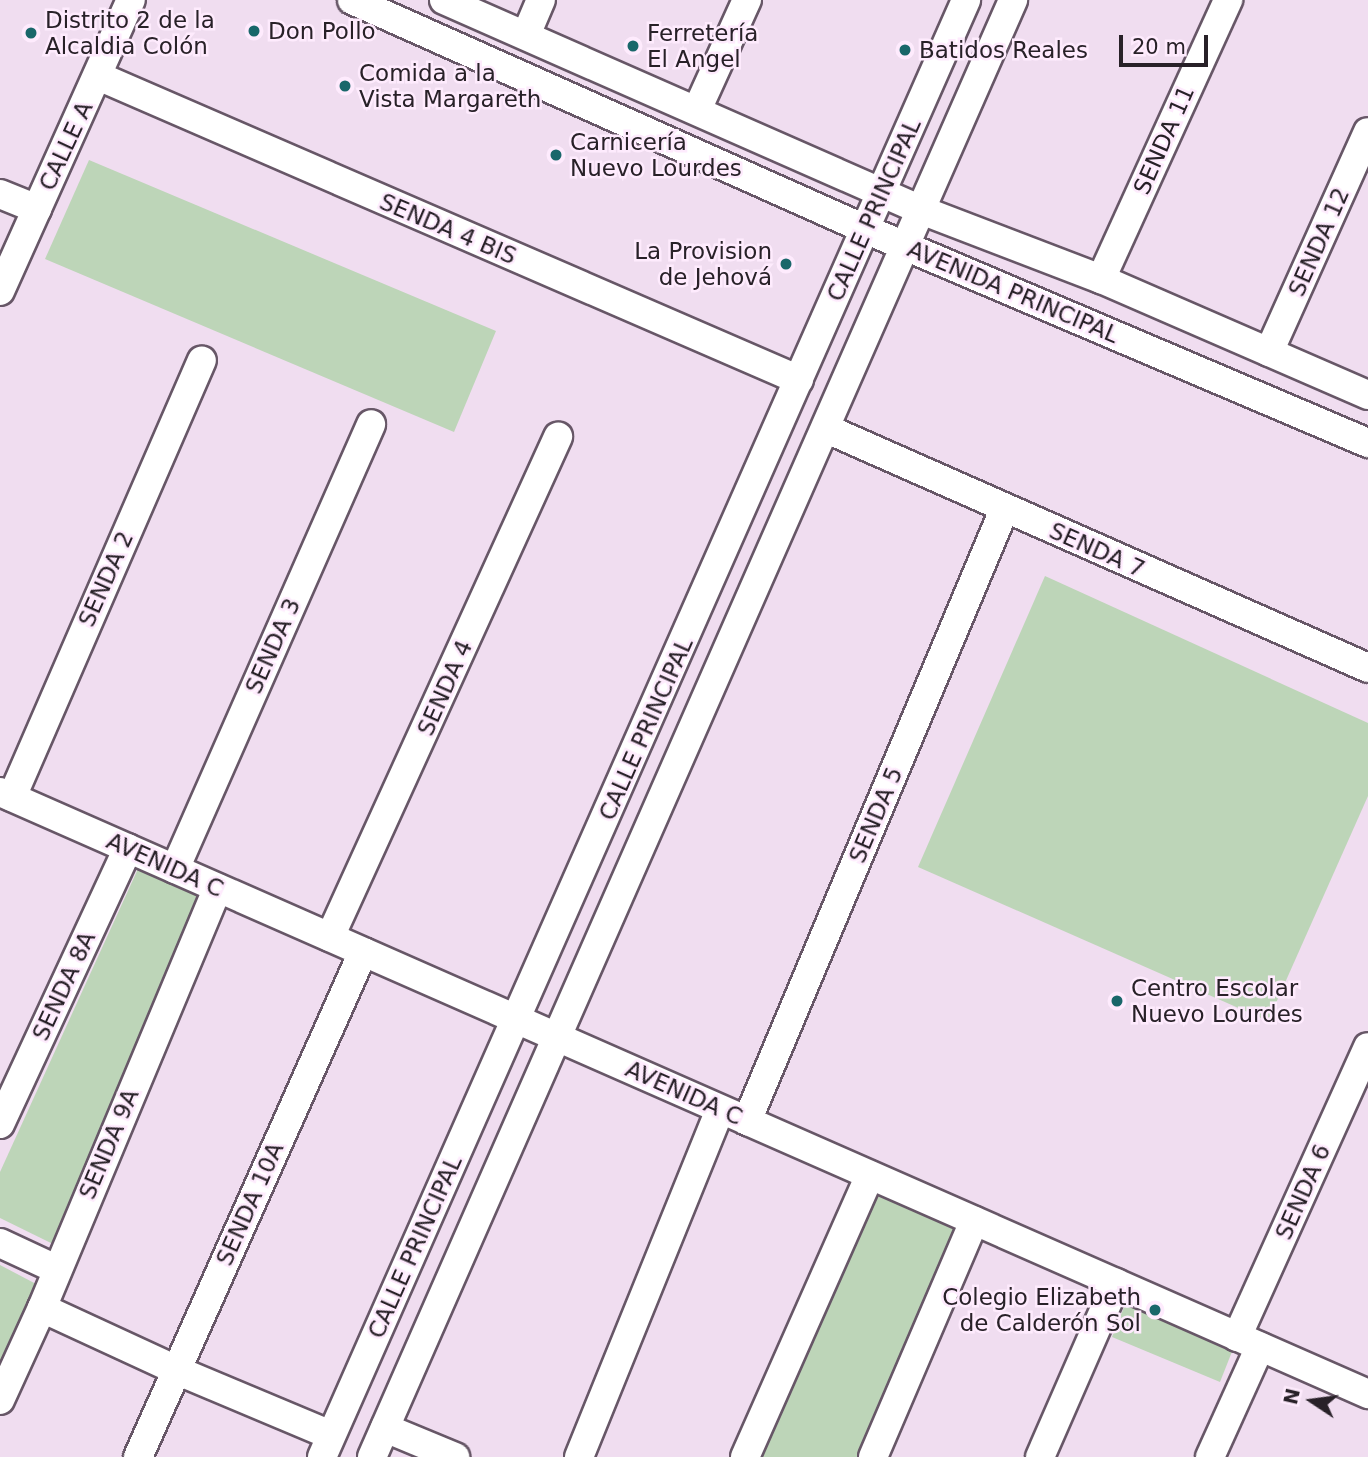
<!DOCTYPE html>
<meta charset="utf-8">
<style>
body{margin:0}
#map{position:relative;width:1368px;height:1457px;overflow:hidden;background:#f0ddf0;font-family:"DejaVu Sans",sans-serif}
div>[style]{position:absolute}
.green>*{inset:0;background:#bdd5b8}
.roads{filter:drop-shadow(2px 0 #675767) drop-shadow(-2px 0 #675767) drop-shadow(0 2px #675767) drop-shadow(0 -2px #675767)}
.street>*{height:28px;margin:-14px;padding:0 14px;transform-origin:14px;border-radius:14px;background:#fff}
.dots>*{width:19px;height:19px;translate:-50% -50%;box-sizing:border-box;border:4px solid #feebfd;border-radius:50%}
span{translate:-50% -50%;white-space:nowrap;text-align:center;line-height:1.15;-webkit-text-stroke:5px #feebfd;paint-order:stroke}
.poi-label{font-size:23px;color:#282128}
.left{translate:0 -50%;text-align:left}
.right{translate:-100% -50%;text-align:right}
.street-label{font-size:23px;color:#282128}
.north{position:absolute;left:1277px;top:1366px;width:70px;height:70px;-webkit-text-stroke:5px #feebfd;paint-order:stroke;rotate:283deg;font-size:19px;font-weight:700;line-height:28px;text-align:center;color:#282128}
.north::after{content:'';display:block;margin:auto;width:24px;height:32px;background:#282128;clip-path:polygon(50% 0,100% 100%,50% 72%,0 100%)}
.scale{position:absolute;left:1119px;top:35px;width:89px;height:32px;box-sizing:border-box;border:4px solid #282128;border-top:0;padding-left:9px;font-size:21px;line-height:24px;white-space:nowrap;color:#282128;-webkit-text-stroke:5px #feebfd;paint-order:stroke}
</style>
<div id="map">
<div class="green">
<div style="clip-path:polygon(89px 160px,496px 331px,454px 432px,45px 259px)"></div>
<div style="clip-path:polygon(1045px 576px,1368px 723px,1368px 796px,1268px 1021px,918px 867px)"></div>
<div style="clip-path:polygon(142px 860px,204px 880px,55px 1245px,0 1218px,0 1172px)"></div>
<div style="clip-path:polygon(874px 1187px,961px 1226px,862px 1457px,756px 1457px)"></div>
<div style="clip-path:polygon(0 1265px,38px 1285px,0 1367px)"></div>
<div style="clip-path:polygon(1133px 1285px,1239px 1334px,1220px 1382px,1112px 1337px)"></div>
</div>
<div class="roads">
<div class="street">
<div style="left:352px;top:0;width:562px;rotate:24.06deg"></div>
<div style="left:865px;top:229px;width:547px;rotate:23.05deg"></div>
<div style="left:444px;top:0;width:521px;rotate:23.76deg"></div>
<div style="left:921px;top:210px;width:193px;rotate:21deg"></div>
<div style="left:1101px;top:279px;width:291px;rotate:23.5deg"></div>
<div style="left:526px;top:35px;width:38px;rotate:-67deg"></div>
<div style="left:98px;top:76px;width:764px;rotate:23.44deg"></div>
<div style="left:697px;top:110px;width:121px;rotate:-65.6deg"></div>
<div style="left:0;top:194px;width:40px;rotate:22deg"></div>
<div style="left:1101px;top:279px;width:307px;rotate:-65.5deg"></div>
<div style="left:0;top:291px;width:319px;rotate:-65.8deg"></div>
<div style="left:1269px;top:352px;width:241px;rotate:-65.8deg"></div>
<div style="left:827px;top:429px;width:591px;rotate:23.83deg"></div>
<div style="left:0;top:792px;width:1495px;rotate:23.75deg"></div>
<div style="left:12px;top:797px;width:476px;rotate:-66.5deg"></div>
<div style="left:175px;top:869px;width:486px;rotate:-66.2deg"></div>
<div style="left:330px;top:937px;width:550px;rotate:-65.49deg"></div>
<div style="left:747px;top:1121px;width:663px;rotate:-67.19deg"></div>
<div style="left:0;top:1124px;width:304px;rotate:-65.1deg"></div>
<div style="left:0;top:1243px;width:62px;rotate:24.9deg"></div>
<div style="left:42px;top:1308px;width:148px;rotate:24.8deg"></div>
<div style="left:176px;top:1370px;width:168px;rotate:22.8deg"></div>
<div style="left:1237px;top:1337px;width:318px;rotate:-65.7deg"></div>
<div style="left:0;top:1400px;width:101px;rotate:-65.5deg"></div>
<div style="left:42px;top:1308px;width:455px;rotate:-67.3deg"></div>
<div style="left:385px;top:1428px;width:76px;rotate:22.5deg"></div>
<div style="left:138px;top:1457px;width:553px;rotate:-65.98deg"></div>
<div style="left:322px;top:1457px;width:1593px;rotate:-66.15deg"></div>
<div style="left:372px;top:1457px;width:1592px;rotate:-66.25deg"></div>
<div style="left:579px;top:1457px;width:375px;rotate:-67.9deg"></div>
<div style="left:745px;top:1457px;width:308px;rotate:-66.1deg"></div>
<div style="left:873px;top:1457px;width:257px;rotate:-66.8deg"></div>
<div style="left:1040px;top:1457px;width:190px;rotate:-66.4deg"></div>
<div style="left:1210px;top:1457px;width:121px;rotate:-65.6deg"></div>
</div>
</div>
<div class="dots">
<div style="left:254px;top:31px;background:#19676a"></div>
<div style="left:31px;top:33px;background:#19676a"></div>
<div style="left:633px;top:46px;background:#19676a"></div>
<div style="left:905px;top:50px;background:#19676a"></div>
<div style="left:345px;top:86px;background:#19676a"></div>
<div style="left:556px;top:155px;background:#19676a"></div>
<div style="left:786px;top:264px;background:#19676a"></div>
<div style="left:1117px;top:1001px;background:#19676a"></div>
<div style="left:1155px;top:1310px;background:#19676a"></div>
</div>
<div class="poi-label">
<span class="left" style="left:45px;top:33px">Distrito 2 de la<br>Alcaldia Colón</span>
<span class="left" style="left:268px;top:31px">Don Pollo</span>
<span class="left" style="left:647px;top:46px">Ferretería<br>El Angel</span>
<span class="left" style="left:919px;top:50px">Batidos Reales</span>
<span class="left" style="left:359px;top:86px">Comida a la<br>Vista Margareth</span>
<span class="left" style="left:570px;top:155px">Carnicería<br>Nuevo Lourdes</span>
<span class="right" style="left:772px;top:264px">La Provision<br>de Jehová</span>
<span class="left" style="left:1131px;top:1001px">Centro Escolar<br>Nuevo Lourdes</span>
<span class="right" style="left:1141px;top:1310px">Colegio Elizabeth<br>de Calderón Sol</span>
</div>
<div class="street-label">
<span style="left:1164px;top:140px;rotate:-66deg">SENDA 11</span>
<span style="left:66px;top:146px;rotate:-65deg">CALLE A</span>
<span style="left:874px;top:210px;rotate:-66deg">CALLE PRINCIPAL</span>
<span style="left:448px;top:229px;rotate:23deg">SENDA 4 BIS</span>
<span style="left:1319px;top:242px;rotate:-66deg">SENDA 12</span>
<span style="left:1013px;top:292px;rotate:23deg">AVENIDA PRINCIPAL</span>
<span style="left:1097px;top:550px;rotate:24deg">SENDA 7</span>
<span style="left:106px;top:579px;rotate:-66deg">SENDA 2</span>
<span style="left:273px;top:646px;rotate:-66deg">SENDA 3</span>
<span style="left:445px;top:688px;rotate:-66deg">SENDA 4</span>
<span style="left:646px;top:729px;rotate:-66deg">CALLE PRINCIPAL</span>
<span style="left:876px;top:815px;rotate:-67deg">SENDA 5</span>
<span style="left:165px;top:865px;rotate:24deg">AVENIDA C</span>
<span style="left:64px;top:986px;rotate:-65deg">SENDA 8A</span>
<span style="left:684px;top:1093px;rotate:24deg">AVENIDA C</span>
<span style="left:109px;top:1144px;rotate:-67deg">SENDA 9A</span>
<span style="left:1303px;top:1192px;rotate:-66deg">SENDA 6</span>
<span style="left:250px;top:1204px;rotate:-66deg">SENDA 10A</span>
<span style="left:415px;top:1247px;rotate:-66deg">CALLE PRINCIPAL</span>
</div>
<div class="north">N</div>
<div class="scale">20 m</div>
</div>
